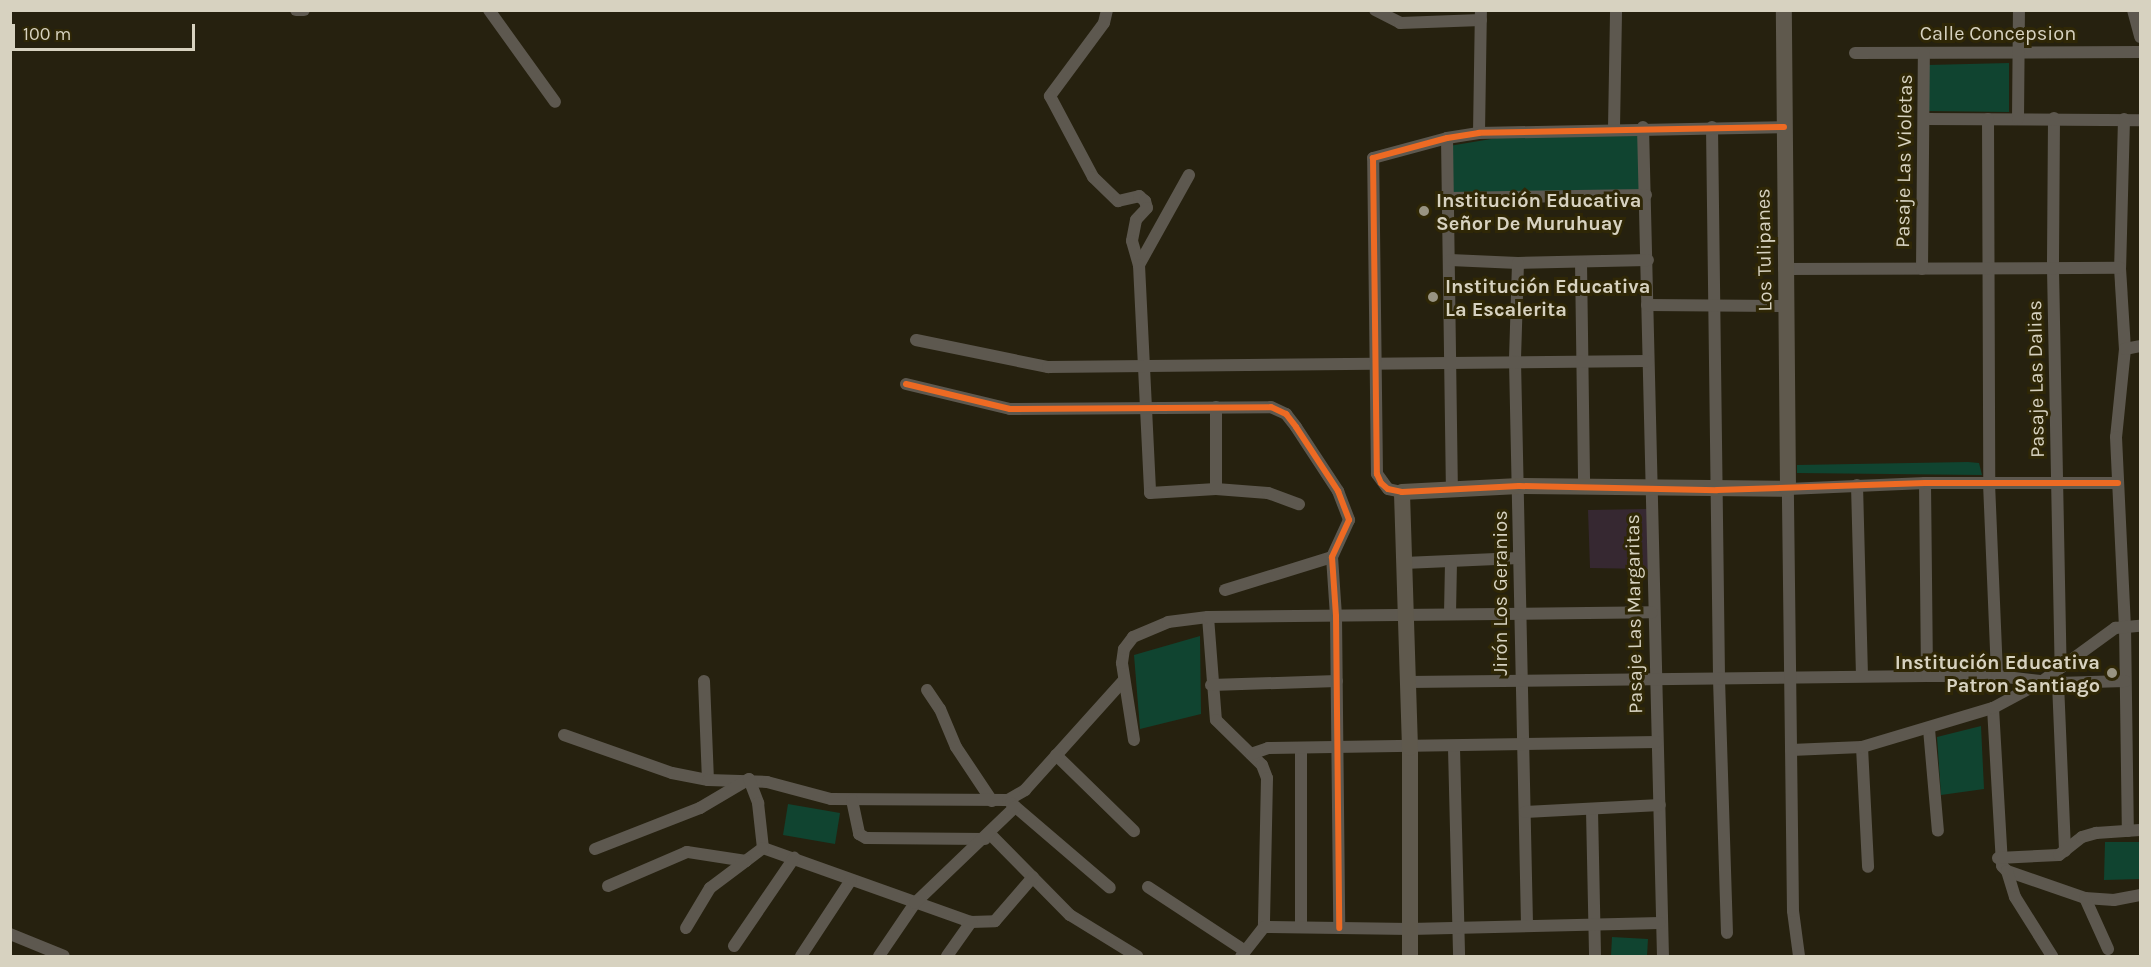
<!DOCTYPE html>
<meta charset="utf-8">
<style>
body{margin:0}
#map{position:relative;width:2151px;height:967px;overflow:hidden;background:#26210f;font-family:Karla,sans-serif}
div>[style]{position:absolute}
.commercial>*{inset:0;background:#362831}
.green>*{inset:0;background:#104430}
.street>*{height:12px;margin:-6px;padding:0 6px;transform-origin:6px;border-radius:6px;background:#5d584f}
.secondary>*{height:16px;margin:-8px;padding:0 8px;transform-origin:8px;border-radius:8px;background:#5f594d}
.cycleway>*{height:6px;margin:-3px;padding:0 3px;transform-origin:3px;border-radius:3px;background:#ed6a23}
.dots>*{width:16px;height:16px;translate:-50% -50%;box-sizing:border-box;border:3px solid #2f2706;border-radius:50%}
span{translate:-50% -50%;white-space:nowrap;text-align:center;line-height:1.15;-webkit-text-stroke:6px #2f2706;paint-order:stroke}
.street-label{font-size:20px;color:#d7d2c0}
.poi-label{font-size:20px;color:#d7d2c0;font-weight:700}
.left{translate:0 -50%;text-align:left}
.right{translate:-100% -50%;text-align:right}
.frame{position:absolute;inset:0;border:12px solid #d7d2c0;pointer-events:none}
.scale{position:absolute;left:12px;top:24px;width:183px;height:27px;box-sizing:border-box;border:3px solid #d7d2c0;border-top:0;padding-left:8px;font-size:18px;line-height:21px;white-space:nowrap;color:#d7d2c0;-webkit-text-stroke:4px #2f2706;paint-order:stroke}
</style>
<div id="map">
<div class="commercial">
<div style="clip-path:polygon(1647px 509px,1649px 569px,1590px 568px,1588px 510px)"></div>
</div>
<div class="green">
<div style="clip-path:polygon(2009px 63px,2009px 112px,1929px 111px,1928px 65px)"></div>
<div style="clip-path:polygon(1639px 134px,1642px 190px,1450px 193px,1449px 146px,1503px 137px)"></div>
<div style="clip-path:polygon(1968px 462px,1979px 463px,1982px 475px,1797px 473px,1797px 465px)"></div>
<div style="clip-path:polygon(1200px 636px,1201px 714px,1140px 729px,1134px 655px)"></div>
<div style="clip-path:polygon(1981px 726px,1984px 789px,1941px 795px,1937px 737px)"></div>
<div style="clip-path:polygon(788px 804px,840px 813px,835px 844px,783px 835px)"></div>
<div style="clip-path:polygon(2105px 842px,2140px 842px,2140px 879px,2104px 880px)"></div>
<div style="clip-path:polygon(1612px 937px,1648px 939px,1647px 956px,1611px 956px)"></div>
</div>
<div class="street">
<div style="left:296px;top:10px;width:8px"></div>
<div style="left:489px;top:10px;width:113px;rotate:54.3deg"></div>
<div style="left:1107px;top:10px;width:13px;rotate:103deg"></div>
<div style="left:1104px;top:23px;width:91px;rotate:126.5deg"></div>
<div style="left:1050px;top:96px;width:92px;rotate:62deg"></div>
<div style="left:1093px;top:177px;width:35px;rotate:44deg"></div>
<div style="left:1118px;top:201px;width:22px;rotate:-13deg"></div>
<div style="left:1139px;top:196px;width:8px;rotate:40deg"></div>
<div style="left:1145px;top:201px;width:7px;rotate:74deg"></div>
<div style="left:1147px;top:208px;width:16px;rotate:133deg"></div>
<div style="left:1136px;top:220px;width:21px;rotate:101deg"></div>
<div style="left:1132px;top:241px;width:25px;rotate:74deg"></div>
<div style="left:1375px;top:10px;width:28px;rotate:27deg"></div>
<div style="left:1400px;top:23px;width:81px;rotate:-2.1deg"></div>
<div style="left:2133px;top:10px;width:28px;rotate:75deg"></div>
<div style="left:1855px;top:53px;width:285px;rotate:-0.2deg"></div>
<div style="left:2054px;top:118px;width:151px;rotate:90.4deg"></div>
<div style="left:2053px;top:269px;width:399px;rotate:88.9deg"></div>
<div style="left:1925px;top:119px;width:215px;rotate:0.3deg"></div>
<div style="left:1988px;top:119px;width:364px;rotate:89.8deg"></div>
<div style="left:1989px;top:483px;width:193px;rotate:87.6deg"></div>
<div style="left:2018px;top:119px;width:109px;rotate:-89.5deg"></div>
<div style="left:2124px;top:119px;width:149px;rotate:91.5deg"></div>
<div style="left:2120px;top:268px;width:81px;rotate:86.5deg"></div>
<div style="left:2125px;top:349px;width:88px;rotate:95.8deg"></div>
<div style="left:2116px;top:437px;width:189px;rotate:87.3deg"></div>
<div style="left:2125px;top:626px;width:205px;rotate:89.2deg"></div>
<div style="left:1643px;top:127px;width:829px;rotate:88.62deg"></div>
<div style="left:1712px;top:127px;width:552px;rotate:89.27deg"></div>
<div style="left:1719px;top:679px;width:254px;rotate:88.2deg"></div>
<div style="left:1614px;top:128px;width:118px;rotate:-89deg"></div>
<div style="left:1479px;top:133px;width:123px;rotate:-89.1deg"></div>
<div style="left:1447px;top:138px;width:352px;rotate:89.2deg"></div>
<div style="left:1189px;top:175px;width:103px;rotate:119.1deg"></div>
<div style="left:1139px;top:265px;width:228px;rotate:87.2deg"></div>
<div style="left:1150px;top:493px;width:66px;rotate:-3.5deg"></div>
<div style="left:1216px;top:489px;width:52px;rotate:4.4deg"></div>
<div style="left:1268px;top:493px;width:33px;rotate:20deg"></div>
<div style="left:1449px;top:198px;width:197px;rotate:-0.9deg"></div>
<div style="left:1450px;top:260px;width:68px;rotate:2.5deg"></div>
<div style="left:1518px;top:263px;width:130px;rotate:-1.3deg"></div>
<div style="left:1581px;top:262px;width:225px;rotate:89.2deg"></div>
<div style="left:1518px;top:263px;width:98px;rotate:91.8deg"></div>
<div style="left:1515px;top:361px;width:562px;rotate:88.78deg"></div>
<div style="left:1784px;top:269px;width:336px;rotate:-0.2deg"></div>
<div style="left:1922px;top:269px;width:216px;rotate:-89.5deg"></div>
<div style="left:1647px;top:305px;width:138px;rotate:0.4deg"></div>
<div style="left:916px;top:340px;width:135px;rotate:11.6deg"></div>
<div style="left:1048px;top:367px;width:600px;rotate:-0.57deg"></div>
<div style="left:2125px;top:349px;width:15px;rotate:-11deg"></div>
<div style="left:906px;top:384px;width:107px;rotate:13.5deg"></div>
<div style="left:1010px;top:409px;width:261px;rotate:-0.4deg"></div>
<div style="left:1271px;top:407px;width:17px;rotate:25deg"></div>
<div style="left:1286px;top:414px;width:16px;rotate:52deg"></div>
<div style="left:1296px;top:427px;width:77px;rotate:56.7deg"></div>
<div style="left:1338px;top:491px;width:31px;rotate:69deg"></div>
<div style="left:1349px;top:520px;width:41px;rotate:114.7deg"></div>
<div style="left:1332px;top:557px;width:59px;rotate:86.1deg"></div>
<div style="left:1336px;top:616px;width:312px;rotate:89.4deg"></div>
<div style="left:1216px;top:407px;width:82px;rotate:90deg"></div>
<div style="left:1925px;top:483px;width:193px;rotate:89.4deg"></div>
<div style="left:1857px;top:485px;width:191px;rotate:88.5deg"></div>
<div style="left:1402px;top:492px;width:14px;rotate:-168deg"></div>
<div style="left:1388px;top:489px;width:19px;rotate:-126deg"></div>
<div style="left:1377px;top:474px;width:316px;rotate:-90.7deg"></div>
<div style="left:1373px;top:158px;width:77px;rotate:-15.1deg"></div>
<div style="left:1447px;top:138px;width:32px;rotate:-9deg"></div>
<div style="left:1479px;top:133px;width:305px;rotate:-1.1deg"></div>
<div style="left:1404px;top:563px;width:115px;rotate:-2.5deg"></div>
<div style="left:1225px;top:590px;width:112px;rotate:-17.1deg"></div>
<div style="left:1450px;top:614px;width:52px;rotate:-88.9deg"></div>
<div style="left:1208px;top:617px;width:103px;rotate:85.6deg"></div>
<div style="left:1216px;top:720px;width:64px;rotate:44.4deg"></div>
<div style="left:1262px;top:765px;width:14px;rotate:69deg"></div>
<div style="left:1267px;top:778px;width:149px;rotate:91.2deg"></div>
<div style="left:1264px;top:927px;width:37px;rotate:128deg"></div>
<div style="left:704px;top:681px;width:99px;rotate:87.7deg"></div>
<div style="left:1407px;top:682px;width:520px;rotate:-0.66deg"></div>
<div style="left:1927px;top:676px;width:70px"></div>
<div style="left:1997px;top:676px;width:61px;rotate:6.5deg"></div>
<div style="left:2058px;top:683px;width:67px;rotate:-1.7deg"></div>
<div style="left:2058px;top:683px;width:168px;rotate:87.6deg"></div>
<div style="left:1211px;top:685px;width:126px;rotate:-1.8deg"></div>
<div style="left:927px;top:690px;width:23px;rotate:56deg"></div>
<div style="left:940px;top:709px;width:41px;rotate:67.2deg"></div>
<div style="left:956px;top:747px;width:65px;rotate:56.3deg"></div>
<div style="left:1993px;top:708px;width:158px;rotate:86.7deg"></div>
<div style="left:2002px;top:866px;width:7px;rotate:45deg"></div>
<div style="left:2007px;top:871px;width:83px;rotate:19.1deg"></div>
<div style="left:2085px;top:898px;width:29px;rotate:4deg"></div>
<div style="left:2114px;top:900px;width:26px;rotate:-11deg"></div>
<div style="left:1929px;top:729px;width:102px;rotate:85deg"></div>
<div style="left:564px;top:735px;width:114px;rotate:19.4deg"></div>
<div style="left:672px;top:773px;width:37px;rotate:11deg"></div>
<div style="left:708px;top:780px;width:59px;rotate:1.9deg"></div>
<div style="left:767px;top:782px;width:66px;rotate:14.9deg"></div>
<div style="left:831px;top:799px;width:177px;rotate:0.3deg"></div>
<div style="left:1008px;top:800px;width:20px;rotate:-30deg"></div>
<div style="left:1025px;top:790px;width:148px;rotate:-48deg"></div>
<div style="left:1134px;top:740px;width:78px;rotate:-98.9deg"></div>
<div style="left:1122px;top:663px;width:14px;rotate:-82deg"></div>
<div style="left:1124px;top:649px;width:15px;rotate:-53deg"></div>
<div style="left:1133px;top:637px;width:38px;rotate:-23deg"></div>
<div style="left:1168px;top:622px;width:40px;rotate:-7.1deg"></div>
<div style="left:1208px;top:617px;width:444px;rotate:-0.6deg"></div>
<div style="left:1862px;top:747px;width:120px;rotate:87.1deg"></div>
<div style="left:1301px;top:748px;width:179px;rotate:90deg"></div>
<div style="left:1454px;top:748px;width:208px;rotate:88.6deg"></div>
<div style="left:1791px;top:750px;width:71px;rotate:-2.4deg"></div>
<div style="left:1862px;top:747px;width:137px;rotate:-16.6deg"></div>
<div style="left:1993px;top:708px;width:55px;rotate:-28.4deg"></div>
<div style="left:2041px;top:682px;width:92px;rotate:-36.1deg"></div>
<div style="left:2115px;top:628px;width:25px;rotate:-5deg"></div>
<div style="left:1251px;top:754px;width:18px;rotate:-19deg"></div>
<div style="left:1268px;top:748px;width:389px;rotate:-0.9deg"></div>
<div style="left:1056px;top:755px;width:109px;rotate:44.3deg"></div>
<div style="left:852px;top:800px;width:35px;rotate:78deg"></div>
<div style="left:859px;top:834px;width:8px;rotate:30deg"></div>
<div style="left:866px;top:838px;width:119px;rotate:0.5deg"></div>
<div style="left:1011px;top:803px;width:130px;rotate:40.6deg"></div>
<div style="left:1592px;top:810px;width:146px;rotate:88.8deg"></div>
<div style="left:1525px;top:812px;width:135px;rotate:-3deg"></div>
<div style="left:990px;top:834px;width:114px;rotate:45.4deg"></div>
<div style="left:1070px;top:915px;width:79px;rotate:31.5deg"></div>
<div style="left:763px;top:848px;width:221px;rotate:19.6deg"></div>
<div style="left:971px;top:922px;width:24px;rotate:-2deg"></div>
<div style="left:995px;top:921px;width:58px;rotate:-49.2deg"></div>
<div style="left:595px;top:849px;width:113px;rotate:-21.3deg"></div>
<div style="left:700px;top:808px;width:57px;rotate:-30.6deg"></div>
<div style="left:749px;top:779px;width:26px;rotate:69deg"></div>
<div style="left:758px;top:803px;width:45px;rotate:83.7deg"></div>
<div style="left:763px;top:848px;width:21px;rotate:143deg"></div>
<div style="left:746px;top:861px;width:60px;rotate:-171.3deg"></div>
<div style="left:687px;top:852px;width:86px;rotate:156.7deg"></div>
<div style="left:1998px;top:858px;width:61px;rotate:-2.8deg"></div>
<div style="left:2059px;top:855px;width:29px;rotate:-38deg"></div>
<div style="left:2082px;top:837px;width:15px;rotate:-16deg"></div>
<div style="left:2096px;top:833px;width:44px;rotate:-3.9deg"></div>
<div style="left:2007px;top:871px;width:27px;rotate:73deg"></div>
<div style="left:2015px;top:897px;width:70px;rotate:57.9deg"></div>
<div style="left:1148px;top:887px;width:116px;rotate:33.4deg"></div>
<div style="left:2085px;top:898px;width:56px;rotate:65.7deg"></div>
<div style="left:1264px;top:927px;width:146px;rotate:0.8deg"></div>
<div style="left:1410px;top:929px;width:250px;rotate:-1.4deg"></div>
<div style="left:686px;top:928px;width:47px;rotate:-59deg"></div>
<div style="left:710px;top:888px;width:45px;rotate:-36.9deg"></div>
<div style="left:10px;top:934px;width:58px;rotate:22.2deg"></div>
<div style="left:734px;top:946px;width:107px;rotate:-55.7deg"></div>
<div style="left:801px;top:956px;width:91px;rotate:-56.7deg"></div>
<div style="left:879px;top:956px;width:64px;rotate:-55.8deg"></div>
<div style="left:915px;top:903px;width:139px;rotate:-43.8deg"></div>
<div style="left:947px;top:956px;width:42px;rotate:-54.8deg"></div>
<div style="left:1799px;top:956px;width:45px;rotate:-97.6deg"></div>
<div style="left:1793px;top:911px;width:422px;rotate:-90.7deg"></div>
<div style="left:1788px;top:489px;width:137px;rotate:-2.5deg"></div>
<div style="left:1925px;top:483px;width:193px"></div>
</div>
<div class="secondary">
<div style="left:1410px;top:956px;width:208px;rotate:-90deg"></div>
<div style="left:1410px;top:748px;width:256px;rotate:-91.8deg"></div>
<div style="left:1402px;top:492px;width:117px;rotate:-2.9deg"></div>
<div style="left:1519px;top:486px;width:269px;rotate:0.6deg"></div>
<div style="left:1788px;top:489px;width:479px;rotate:-90.5deg"></div>
</div>
<div class="cycleway">
<div style="left:1784px;top:127px;width:305px;rotate:178.9deg"></div>
<div style="left:1479px;top:133px;width:32px;rotate:171deg"></div>
<div style="left:1447px;top:138px;width:77px;rotate:164.9deg"></div>
<div style="left:1373px;top:158px;width:316px;rotate:89.3deg"></div>
<div style="left:1377px;top:474px;width:10px;rotate:66deg"></div>
<div style="left:1381px;top:483px;width:9px;rotate:41deg"></div>
<div style="left:1388px;top:489px;width:14px;rotate:12deg"></div>
<div style="left:1402px;top:492px;width:117px;rotate:-2.9deg"></div>
<div style="left:1519px;top:486px;width:198px;rotate:1.2deg"></div>
<div style="left:1717px;top:490px;width:208px;rotate:-1.9deg"></div>
<div style="left:1925px;top:483px;width:193px"></div>
<div style="left:906px;top:384px;width:107px;rotate:13.5deg"></div>
<div style="left:1010px;top:409px;width:261px;rotate:-0.4deg"></div>
<div style="left:1271px;top:407px;width:17px;rotate:25deg"></div>
<div style="left:1286px;top:414px;width:16px;rotate:52deg"></div>
<div style="left:1296px;top:427px;width:77px;rotate:56.7deg"></div>
<div style="left:1338px;top:491px;width:31px;rotate:69deg"></div>
<div style="left:1349px;top:520px;width:41px;rotate:114.7deg"></div>
<div style="left:1332px;top:557px;width:59px;rotate:86.1deg"></div>
<div style="left:1336px;top:616px;width:312px;rotate:89.4deg"></div>
</div>
<div class="dots">
<div style="left:1424px;top:211px;background:#999482"></div>
<div style="left:1433px;top:297px;background:#999482"></div>
<div style="left:2112px;top:673px;background:#999482"></div>
</div>
<div class="street-label">
<span style="left:1998px;top:33px">Calle Concepsion</span>
<span style="left:1904px;top:161px;rotate:-89deg">Pasaje Las Violetas</span>
<span style="left:1764px;top:250px;rotate:-91deg">Los Tulipanes</span>
<span style="left:2036px;top:379px;rotate:-91deg">Pasaje Las Dalias</span>
<span style="left:1500px;top:593px;rotate:-90deg">Jirón Los Geranios</span>
<span style="left:1634px;top:614px;rotate:-91deg">Pasaje Las Margaritas</span>
</div>
<div class="poi-label">
<span class="left" style="left:1436px;top:212px">Institución Educativa<br>Señor De Muruhuay</span>
<span class="left" style="left:1445px;top:298px">Institución Educativa<br>La Escalerita</span>
<span class="right" style="left:2100px;top:674px">Institución Educativa<br>Patron Santiago</span>
</div>
<div class="frame"></div>
<div class="scale">100 m</div>
</div>
